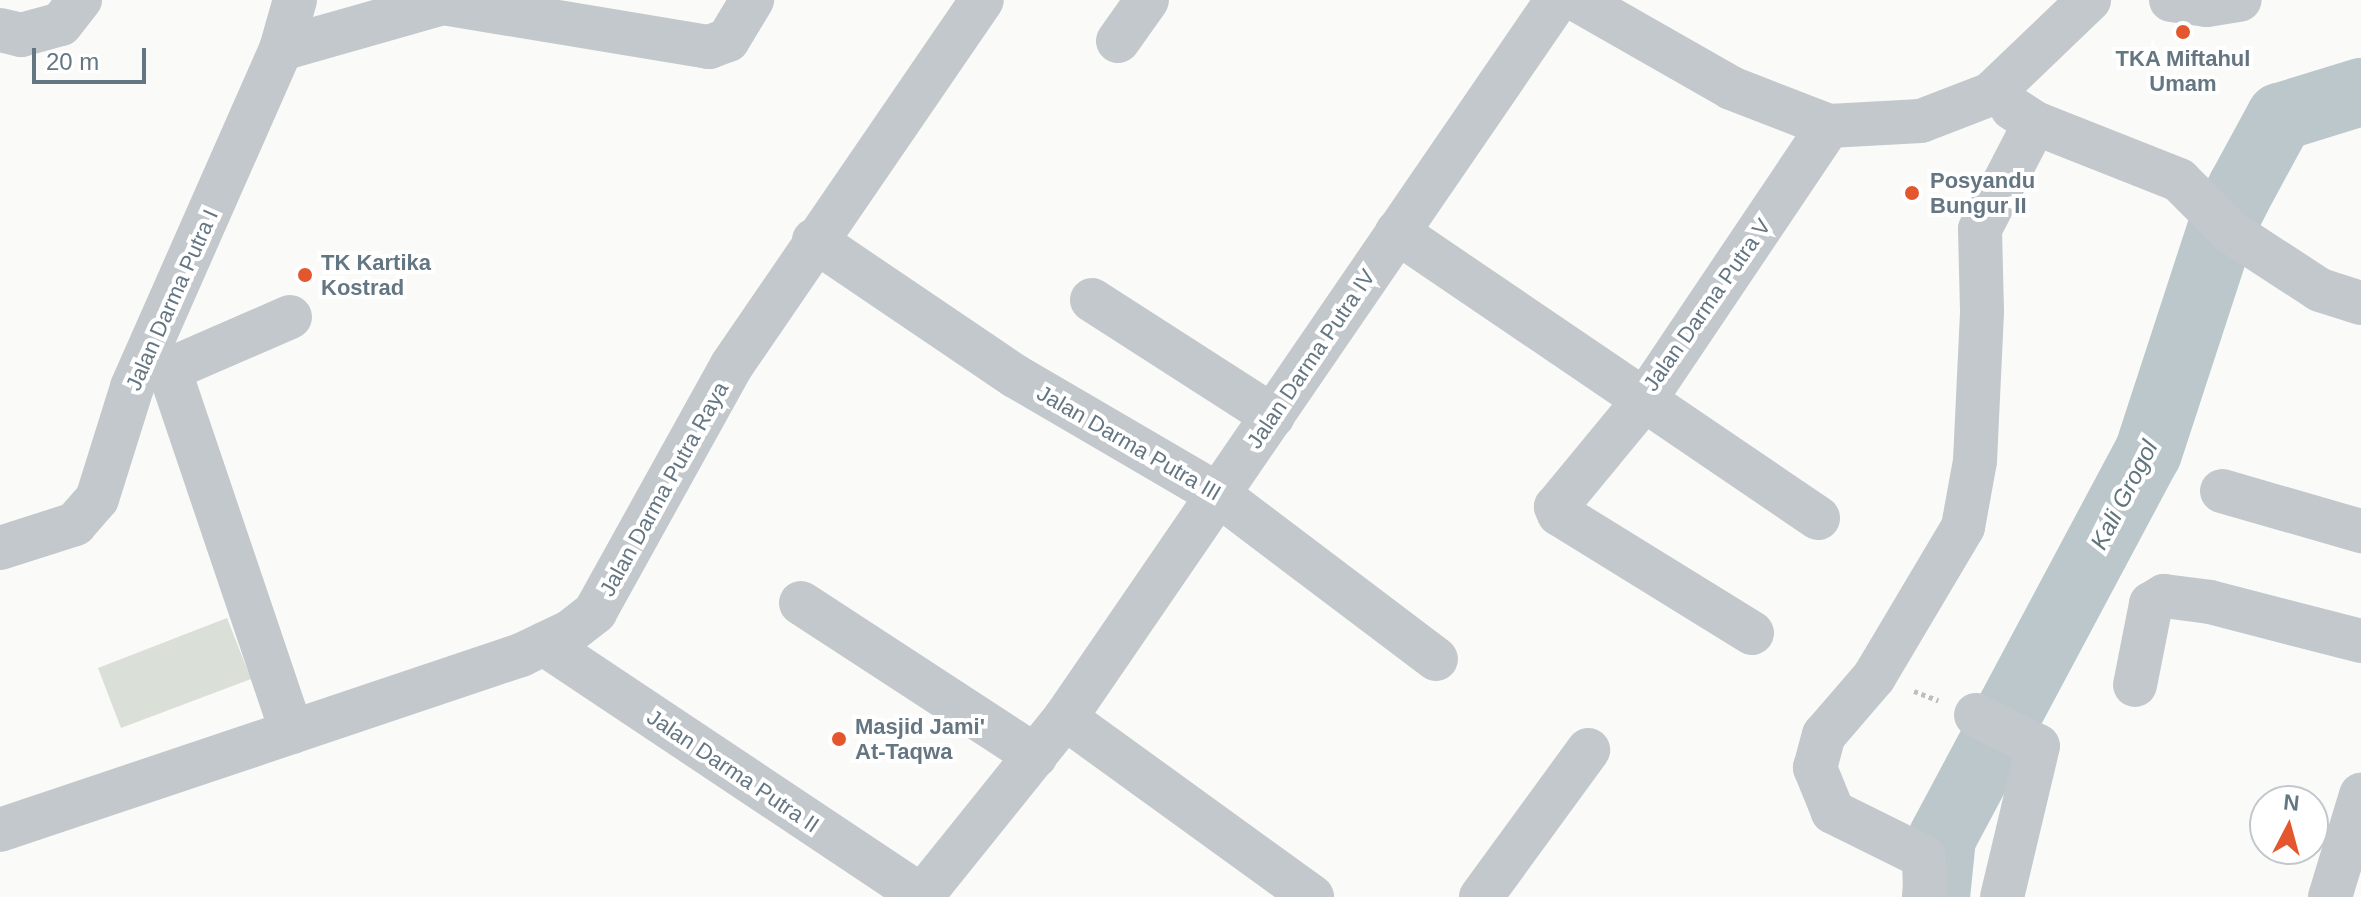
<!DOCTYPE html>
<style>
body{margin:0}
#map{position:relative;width:2361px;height:897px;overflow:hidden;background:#fafaf8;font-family:Helvetica,sans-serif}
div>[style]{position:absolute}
.green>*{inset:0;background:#dadfd7}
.river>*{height:68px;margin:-34px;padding:0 34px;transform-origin:34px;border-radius:34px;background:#bbc7cb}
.path>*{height:5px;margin-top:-2.5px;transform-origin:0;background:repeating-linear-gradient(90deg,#bbbfc2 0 4px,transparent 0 8px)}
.minor>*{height:44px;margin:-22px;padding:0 22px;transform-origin:22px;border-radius:22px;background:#c3c8cc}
.dots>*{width:22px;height:22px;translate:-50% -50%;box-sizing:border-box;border:4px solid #fff;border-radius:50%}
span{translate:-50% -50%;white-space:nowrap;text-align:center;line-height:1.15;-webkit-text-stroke:8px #fff;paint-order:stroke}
.poi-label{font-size:22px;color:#657683;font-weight:700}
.left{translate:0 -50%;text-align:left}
.street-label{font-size:22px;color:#657683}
.water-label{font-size:24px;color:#60757c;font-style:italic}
.north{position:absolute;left:2249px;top:785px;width:80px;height:80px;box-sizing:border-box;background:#fff;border:2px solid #c1c8cd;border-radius:50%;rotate:6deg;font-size:22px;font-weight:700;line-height:32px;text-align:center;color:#657683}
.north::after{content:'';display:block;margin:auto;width:28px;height:36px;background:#e4572e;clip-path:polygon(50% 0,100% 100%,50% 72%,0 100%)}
.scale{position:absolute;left:32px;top:48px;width:114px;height:36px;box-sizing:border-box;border:4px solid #657683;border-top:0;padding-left:10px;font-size:24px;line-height:28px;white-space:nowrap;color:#657683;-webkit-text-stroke:6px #fff;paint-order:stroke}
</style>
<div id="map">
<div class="green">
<div style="clip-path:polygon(227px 618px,251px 679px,121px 728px,98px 668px)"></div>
</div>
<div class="river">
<div style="left:1936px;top:897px;width:59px;rotate:-84.2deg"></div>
<div style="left:1942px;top:838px;width:437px;rotate:-61.9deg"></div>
<div style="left:2148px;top:453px;width:239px;rotate:-71.9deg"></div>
<div style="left:2222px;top:226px;width:44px;rotate:-62.9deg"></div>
<div style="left:2242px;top:187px;width:80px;rotate:-61.5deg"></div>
<div style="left:2280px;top:117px;width:85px;rotate:-17.2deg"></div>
</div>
<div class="path">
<div style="left:1914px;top:691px;width:26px;rotate:21deg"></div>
</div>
<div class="minor">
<div style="left:1577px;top:0;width:177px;rotate:29.7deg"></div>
<div style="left:1731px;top:88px;width:105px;rotate:21.2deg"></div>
<div style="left:1829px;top:126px;width:92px;rotate:-3.1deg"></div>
<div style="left:1921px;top:121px;width:75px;rotate:-21.1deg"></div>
<div style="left:1991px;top:94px;width:136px;rotate:-43.8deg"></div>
<div style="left:2171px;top:0;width:36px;rotate:8deg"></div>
<div style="left:2207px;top:5px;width:33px;rotate:-9deg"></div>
<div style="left:0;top:30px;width:22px;rotate:13deg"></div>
<div style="left:21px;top:35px;width:41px;rotate:-15.4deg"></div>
<div style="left:61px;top:24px;width:31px;rotate:-52deg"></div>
<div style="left:1118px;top:41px;width:50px;rotate:-54.7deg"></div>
<div style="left:281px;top:49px;width:168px;rotate:-15.9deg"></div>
<div style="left:443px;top:3px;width:270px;rotate:9.4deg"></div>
<div style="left:709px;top:47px;width:20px;rotate:-20deg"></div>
<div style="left:728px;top:40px;width:47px;rotate:-59deg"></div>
<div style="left:2012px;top:108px;width:27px;rotate:33deg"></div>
<div style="left:2035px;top:123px;width:155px;rotate:21.6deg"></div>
<div style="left:2179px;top:180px;width:74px;rotate:45deg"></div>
<div style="left:2231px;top:232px;width:106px;rotate:33.1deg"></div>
<div style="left:2320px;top:290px;width:43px;rotate:17.6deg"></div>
<div style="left:1397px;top:232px;width:509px;rotate:34.19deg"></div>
<div style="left:814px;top:240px;width:243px;rotate:34.1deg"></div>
<div style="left:1015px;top:376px;width:236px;rotate:30.3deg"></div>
<div style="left:1219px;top:495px;width:272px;rotate:37.1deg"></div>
<div style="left:1092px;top:300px;width:215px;rotate:32.7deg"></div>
<div style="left:290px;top:317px;width:125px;rotate:156.5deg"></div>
<div style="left:175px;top:367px;width:9px;rotate:117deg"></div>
<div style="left:171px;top:375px;width:377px;rotate:71.3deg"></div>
<div style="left:2222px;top:491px;width:145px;rotate:16.1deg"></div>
<div style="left:0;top:548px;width:79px;rotate:-17.7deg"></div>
<div style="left:75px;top:524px;width:33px;rotate:-49deg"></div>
<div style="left:97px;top:499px;width:117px;rotate:-72.6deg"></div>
<div style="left:132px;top:387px;width:369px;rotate:-66.2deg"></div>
<div style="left:281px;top:49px;width:51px;rotate:-74.1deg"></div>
<div style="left:801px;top:603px;width:280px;rotate:33.1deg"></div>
<div style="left:1752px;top:633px;width:227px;rotate:-148.3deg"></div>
<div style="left:1559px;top:514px;width:8px;rotate:-113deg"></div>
<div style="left:1556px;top:507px;width:141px;rotate:-50.5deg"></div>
<div style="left:1646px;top:398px;width:328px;rotate:-56.1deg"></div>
<div style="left:544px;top:644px;width:456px;rotate:33.7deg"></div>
<div style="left:2135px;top:685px;width:83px;rotate:-78.8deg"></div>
<div style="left:2151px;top:604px;width:15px;rotate:-32deg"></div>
<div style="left:2164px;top:596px;width:46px;rotate:7.4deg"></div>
<div style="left:2210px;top:602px;width:156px;rotate:14.5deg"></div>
<div style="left:1976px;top:715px;width:69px;rotate:26.6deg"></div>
<div style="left:2038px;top:746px;width:155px;rotate:103.4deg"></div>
<div style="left:1065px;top:718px;width:305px;rotate:35.9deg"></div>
<div style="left:0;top:830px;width:550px;rotate:-18.57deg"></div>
<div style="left:521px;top:655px;width:55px;rotate:-25.6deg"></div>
<div style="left:571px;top:631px;width:31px;rotate:-38deg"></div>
<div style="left:595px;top:612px;width:282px;rotate:-61deg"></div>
<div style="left:732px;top:365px;width:442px;rotate:-55.6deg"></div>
<div style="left:921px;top:897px;width:230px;rotate:-51.2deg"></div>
<div style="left:1065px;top:718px;width:870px;rotate:-55.58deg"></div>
<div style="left:1481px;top:897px;width:182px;rotate:-53.9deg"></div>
<div style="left:1925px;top:897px;width:40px;rotate:-91.4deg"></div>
<div style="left:1924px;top:857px;width:102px;rotate:-153.7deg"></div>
<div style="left:1833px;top:812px;width:48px;rotate:-112.2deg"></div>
<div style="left:1815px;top:768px;width:34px;rotate:-75deg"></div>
<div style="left:1824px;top:735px;width:77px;rotate:-49.2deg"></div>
<div style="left:1874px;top:677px;width:174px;rotate:-59.3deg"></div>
<div style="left:1963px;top:527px;width:67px;rotate:-79.7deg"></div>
<div style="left:1975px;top:461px;width:150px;rotate:-87.3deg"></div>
<div style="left:1982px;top:311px;width:82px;rotate:-91.4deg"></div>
<div style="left:1980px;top:229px;width:119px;rotate:-62.6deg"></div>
<div style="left:2330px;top:897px;width:107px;rotate:-73.1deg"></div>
</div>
<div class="dots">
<div style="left:2183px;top:32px;background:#e4572e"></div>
<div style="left:1912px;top:193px;background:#e4572e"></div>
<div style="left:305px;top:275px;background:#e4572e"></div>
<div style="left:839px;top:739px;background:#e4572e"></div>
</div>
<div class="poi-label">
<span style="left:2183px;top:71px">TKA Miftahul<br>Umam</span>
<span class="left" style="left:1930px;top:193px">Posyandu<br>Bungur II</span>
<span class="left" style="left:321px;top:275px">TK Kartika<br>Kostrad</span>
<span class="left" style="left:855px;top:739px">Masjid Jami'<br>At-Taqwa</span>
</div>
<div class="street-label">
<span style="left:172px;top:300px;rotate:-66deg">Jalan Darma Putra I</span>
<span style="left:1707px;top:305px;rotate:-55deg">Jalan Darma Putra V</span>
<span style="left:1311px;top:359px;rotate:-56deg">Jalan Darma Putra IV</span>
<span style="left:1129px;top:443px;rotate:30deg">Jalan Darma Putra III</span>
<span style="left:664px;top:489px;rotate:-61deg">Jalan Darma Putra Raya</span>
<span style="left:733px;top:771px;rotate:34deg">Jalan Darma Putra II</span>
</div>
<div class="water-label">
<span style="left:2124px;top:495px;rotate:-63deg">Kali Grogol</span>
</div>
<div class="north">N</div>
<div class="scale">20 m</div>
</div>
